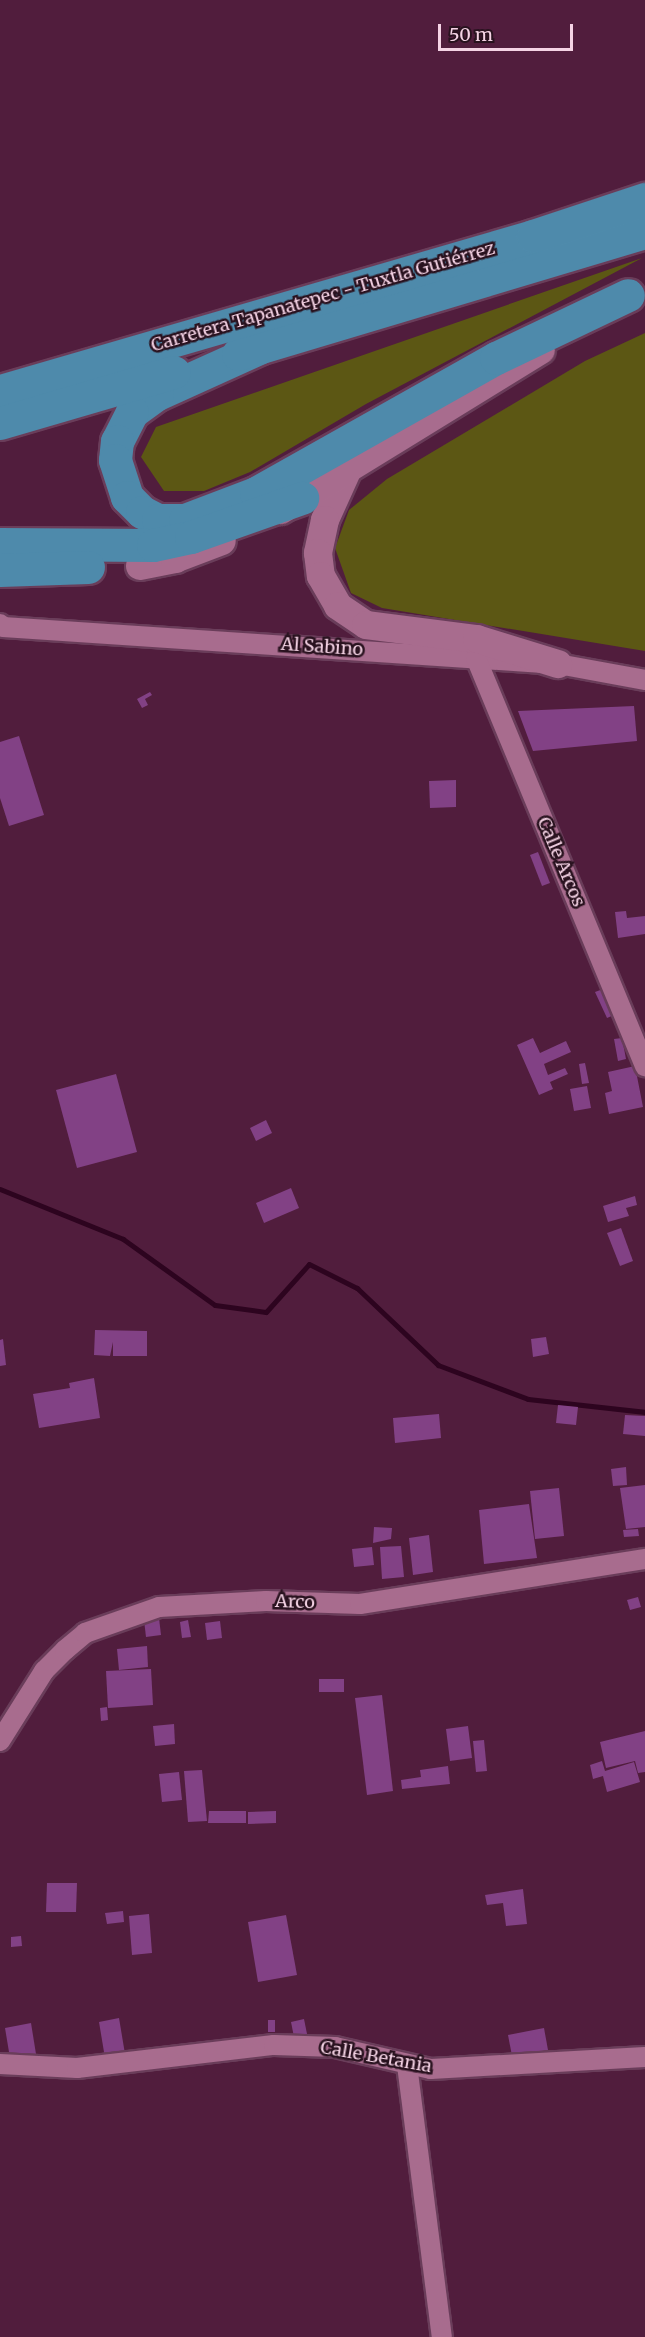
<!DOCTYPE html>
<meta charset="utf-8">
<style>
body{margin:0}
#map{position:relative;width:645px;height:2337px;overflow:hidden;background:#511d3d;font-family:Merriweather,serif}
div>[style]{position:absolute}
.green>*{inset:0;background:#5c5714}
.stream>*{height:5px;margin:-2.5px;padding:0 2.5px;transform-origin:2.5px;border-radius:2.5px;background:#2d041f}
.building>*{inset:0;background:#824185}
.roads{filter:drop-shadow(2px 0 #6a3d5a) drop-shadow(-2px 0 #6a3d5a) drop-shadow(0 2px #6a3d5a) drop-shadow(0 -2px #6a3d5a)}
.minor>*{height:20px;margin:-10px;padding:0 10px;transform-origin:10px;border-radius:10px;background:#a86c8e}
.secondary>*{height:28px;margin:-14px;padding:0 14px;transform-origin:14px;border-radius:14px;background:#a86c8e}
.trunk>*{height:33px;margin:-16.5px;padding:0 16.5px;transform-origin:16.5px;border-radius:16.5px;background:#4e8aab}
span{translate:-50% -50%;white-space:nowrap;text-align:center;line-height:1.15;-webkit-text-stroke:5px #29121f;paint-order:stroke}
.street-label{font-size:18px;color:#f5d3e5}
.scale{position:absolute;left:438px;top:24px;width:135px;height:27px;box-sizing:border-box;border:3px solid #f5d3e5;border-top:0;padding-left:8px;font-size:18px;line-height:21px;white-space:nowrap;color:#f5d3e5;-webkit-text-stroke:4px #29121f;paint-order:stroke}
</style>
<div id="map">
<div class="green">
<div style="clip-path:polygon(642px 258px,366px 404px,250px 472px,204px 491px,164px 491px,141px 457px,156px 427px)"></div>
<div style="clip-path:polygon(645px 333px,645px 651px,382px 608px,351px 593px,335px 548px,349px 510px,387px 479px,585px 361px)"></div>
</div>
<div class="stream">
<div style="left:0;top:1189px;width:133px;rotate:22.1deg"></div>
<div style="left:123px;top:1239px;width:113px;rotate:35.7deg"></div>
<div style="left:215px;top:1305px;width:51px;rotate:7.8deg"></div>
<div style="left:266px;top:1312px;width:64px;rotate:-48.1deg"></div>
<div style="left:309px;top:1264px;width:54px;rotate:26.6deg"></div>
<div style="left:357px;top:1288px;width:112px;rotate:43.5deg"></div>
<div style="left:438px;top:1365px;width:96px;rotate:20.7deg"></div>
<div style="left:528px;top:1399px;width:118px;rotate:6.3deg"></div>
</div>
<div class="building">
<div style="clip-path:polygon(150px 692px,152px 695px,145px 699px,148px 705px,142px 708px,137px 699px)"></div>
<div style="clip-path:polygon(634px 706px,637px 741px,533px 751px,518px 711px)"></div>
<div style="clip-path:polygon(19px 736px,44px 815px,9px 826px,0 798px,0 742px)"></div>
<div style="clip-path:polygon(456px 780px,456px 807px,430px 808px,429px 781px)"></div>
<div style="clip-path:polygon(538px 852px,550px 883px,542px 886px,530px 855px)"></div>
<div style="clip-path:polygon(626px 911px,627px 918px,645px 916px,645px 934px,618px 938px,615px 912px)"></div>
<div style="clip-path:polygon(603px 989px,614px 1015px,607px 1018px,595px 992px)"></div>
<div style="clip-path:polygon(533px 1038px,540px 1053px,566px 1041px,571px 1052px,544px 1064px,548px 1075px,565px 1068px,568px 1074px,550px 1082px,553px 1089px,539px 1095px,517px 1045px)"></div>
<div style="clip-path:polygon(622px 1038px,626px 1059px,618px 1061px,614px 1039px)"></div>
<div style="clip-path:polygon(585px 1063px,589px 1083px,582px 1084px,579px 1064px)"></div>
<div style="clip-path:polygon(635px 1066px,643px 1107px,609px 1114px,605px 1093px,612px 1091px,608px 1072px)"></div>
<div style="clip-path:polygon(116px 1074px,137px 1152px,77px 1168px,56px 1090px)"></div>
<div style="clip-path:polygon(587px 1086px,591px 1108px,574px 1111px,570px 1089px)"></div>
<div style="clip-path:polygon(266px 1120px,272px 1133px,256px 1141px,250px 1128px)"></div>
<div style="clip-path:polygon(291px 1188px,299px 1208px,264px 1223px,256px 1203px)"></div>
<div style="clip-path:polygon(635px 1196px,637px 1205px,626px 1208px,629px 1216px,608px 1222px,603px 1206px)"></div>
<div style="clip-path:polygon(621px 1228px,633px 1261px,620px 1266px,607px 1233px)"></div>
<div style="clip-path:polygon(95px 1330px,147px 1331px,147px 1356px,113px 1356px,113px 1342px,110px 1356px,94px 1355px)"></div>
<div style="clip-path:polygon(546px 1337px,549px 1354px,533px 1357px,531px 1339px)"></div>
<div style="clip-path:polygon(3px 1339px,6px 1365px,0 1366px,0 1340px)"></div>
<div style="clip-path:polygon(94px 1378px,100px 1418px,39px 1428px,33px 1394px,70px 1388px,69px 1383px)"></div>
<div style="clip-path:polygon(558px 1405px,578px 1407px,576px 1425px,556px 1423px)"></div>
<div style="clip-path:polygon(439px 1414px,441px 1438px,395px 1443px,393px 1418px)"></div>
<div style="clip-path:polygon(625px 1415px,645px 1416px,645px 1436px,623px 1434px)"></div>
<div style="clip-path:polygon(626px 1467px,627px 1485px,613px 1486px,611px 1469px)"></div>
<div style="clip-path:polygon(645px 1485px,645px 1527px,626px 1529px,620px 1488px)"></div>
<div style="clip-path:polygon(559px 1488px,564px 1536px,535px 1539px,530px 1491px)"></div>
<div style="clip-path:polygon(529px 1504px,537px 1558px,484px 1564px,479px 1510px)"></div>
<div style="clip-path:polygon(374px 1527px,392px 1528px,391px 1539px,373px 1543px)"></div>
<div style="clip-path:polygon(638px 1529px,639px 1536px,624px 1537px,623px 1530px)"></div>
<div style="clip-path:polygon(429px 1535px,433px 1572px,413px 1575px,409px 1538px)"></div>
<div style="clip-path:polygon(401px 1546px,404px 1577px,382px 1579px,380px 1547px)"></div>
<div style="clip-path:polygon(372px 1547px,374px 1565px,354px 1567px,352px 1549px)"></div>
<div style="clip-path:polygon(638px 1597px,641px 1607px,630px 1610px,627px 1600px)"></div>
<div style="clip-path:polygon(159px 1618px,161px 1635px,146px 1637px,144px 1620px)"></div>
<div style="clip-path:polygon(188px 1620px,191px 1637px,182px 1638px,180px 1622px)"></div>
<div style="clip-path:polygon(220px 1621px,222px 1638px,207px 1640px,205px 1623px)"></div>
<div style="clip-path:polygon(147px 1646px,148px 1667px,119px 1670px,117px 1649px)"></div>
<div style="clip-path:polygon(151px 1669px,153px 1705px,108px 1708px,106px 1671px)"></div>
<div style="clip-path:polygon(319px 1679px,344px 1679px,344px 1692px,319px 1692px)"></div>
<div style="clip-path:polygon(382px 1695px,393px 1791px,367px 1795px,355px 1698px)"></div>
<div style="clip-path:polygon(107px 1707px,108px 1720px,101px 1721px,100px 1708px)"></div>
<div style="clip-path:polygon(174px 1724px,175px 1744px,155px 1746px,153px 1726px)"></div>
<div style="clip-path:polygon(468px 1726px,472px 1758px,450px 1761px,446px 1729px)"></div>
<div style="clip-path:polygon(645px 1731px,645px 1772px,638px 1773px,635px 1761px,606px 1768px,600px 1742px)"></div>
<div style="clip-path:polygon(484px 1740px,487px 1771px,476px 1772px,473px 1741px)"></div>
<div style="clip-path:polygon(602px 1761px,605px 1771px,634px 1762px,640px 1782px,607px 1792px,603px 1776px,593px 1779px,590px 1765px)"></div>
<div style="clip-path:polygon(448px 1766px,450px 1784px,402px 1789px,401px 1780px,421px 1777px,420px 1770px)"></div>
<div style="clip-path:polygon(202px 1770px,207px 1821px,188px 1822px,184px 1771px)"></div>
<div style="clip-path:polygon(179px 1772px,182px 1800px,162px 1802px,159px 1774px)"></div>
<div style="clip-path:polygon(209px 1811px,246px 1811px,246px 1823px,208px 1823px)"></div>
<div style="clip-path:polygon(276px 1811px,276px 1823px,248px 1824px,248px 1812px)"></div>
<div style="clip-path:polygon(47px 1883px,77px 1883px,76px 1912px,46px 1912px)"></div>
<div style="clip-path:polygon(523px 1889px,527px 1924px,506px 1926px,503px 1903px,487px 1905px,485px 1895px)"></div>
<div style="clip-path:polygon(123px 1911px,124px 1922px,107px 1924px,105px 1913px)"></div>
<div style="clip-path:polygon(149px 1914px,152px 1953px,132px 1955px,129px 1916px)"></div>
<div style="clip-path:polygon(286px 1915px,297px 1975px,258px 1982px,248px 1922px)"></div>
<div style="clip-path:polygon(21px 1936px,22px 1946px,11px 1947px,11px 1937px)"></div>
<div style="clip-path:polygon(119px 2018px,125px 2054px,105px 2058px,99px 2022px)"></div>
<div style="clip-path:polygon(304px 2019px,307px 2034px,294px 2037px,291px 2022px)"></div>
<div style="clip-path:polygon(268px 2020px,275px 2020px,275px 2032px,268px 2032px)"></div>
<div style="clip-path:polygon(31px 2023px,36px 2054px,10px 2058px,5px 2028px)"></div>
<div style="clip-path:polygon(544px 2028px,548px 2050px,512px 2056px,508px 2035px)"></div>
</div>
<div class="roads">
<div class="minor">
<div style="left:0;top:624px;width:4px;rotate:45deg"></div>
<div style="left:3px;top:627px;width:556px;rotate:3.81deg"></div>
<div style="left:558px;top:664px;width:88px;rotate:10.4deg"></div>
<div style="left:476px;top:658px;width:442px;rotate:67.5deg"></div>
<div style="left:0;top:1741px;width:83px;rotate:-57.8deg"></div>
<div style="left:44px;top:1671px;width:30px;rotate:-45deg"></div>
<div style="left:65px;top:1650px;width:26px;rotate:-40deg"></div>
<div style="left:85px;top:1633px;width:78px;rotate:-19.4deg"></div>
<div style="left:159px;top:1607px;width:107px;rotate:-3.2deg"></div>
<div style="left:266px;top:1601px;width:94px;rotate:1.8deg"></div>
<div style="left:360px;top:1604px;width:289px;rotate:-9deg"></div>
<div style="left:0;top:2064px;width:77px;rotate:3deg"></div>
<div style="left:77px;top:2068px;width:198px;rotate:-6.7deg"></div>
<div style="left:274px;top:2045px;width:61px;rotate:1.9deg"></div>
<div style="left:335px;top:2047px;width:98px;rotate:12.9deg"></div>
<div style="left:431px;top:2069px;width:214px;rotate:-3.2deg"></div>
<div style="left:407px;top:2065px;width:274px;rotate:82.7deg"></div>
</div>
<div class="secondary">
<div style="left:348px;top:469px;width:56px;rotate:114.3deg"></div>
<div style="left:325px;top:520px;width:34px;rotate:102deg"></div>
<div style="left:318px;top:553px;width:23px;rotate:83deg"></div>
<div style="left:321px;top:576px;width:34px;rotate:60deg"></div>
<div style="left:338px;top:606px;width:34px;rotate:34deg"></div>
<div style="left:366px;top:625px;width:112px;rotate:7.2deg"></div>
<div style="left:477px;top:639px;width:85px;rotate:17.2deg"></div>
<div style="left:281px;top:510px;width:305px;rotate:-31.6deg"></div>
<div style="left:140px;top:566px;width:36px;rotate:-11deg"></div>
<div style="left:175px;top:559px;width:50px;rotate:-21deg"></div>
</div>
<div class="trunk">
<div style="left:259px;top:348px;width:112px;rotate:155.7deg"></div>
<div style="left:157px;top:394px;width:31px;rotate:144deg"></div>
<div style="left:132px;top:412px;width:33px;rotate:117deg"></div>
<div style="left:117px;top:441px;width:19px;rotate:96deg"></div>
<div style="left:115px;top:460px;width:39px;rotate:72deg"></div>
<div style="left:127px;top:497px;width:21px;rotate:45deg"></div>
<div style="left:142px;top:512px;width:18px;rotate:27deg"></div>
<div style="left:158px;top:520px;width:27px"></div>
<div style="left:185px;top:520px;width:76px;rotate:-20.8deg"></div>
<div style="left:256px;top:493px;width:275px;rotate:-29.4deg"></div>
<div style="left:496px;top:358px;width:146px;rotate:-25.5deg"></div>
<div style="left:238px;top:354px;width:425px;rotate:-16.7deg"></div>
<div style="left:0;top:391px;width:555px;rotate:-16.21deg"></div>
<div style="left:533px;top:236px;width:118px;rotate:-18.3deg"></div>
<div style="left:0;top:423px;width:181px;rotate:-16.3deg"></div>
<div style="left:0;top:544px;width:153px;rotate:0.4deg"></div>
<div style="left:153px;top:545px;width:39px;rotate:-12deg"></div>
<div style="left:191px;top:537px;width:118px;rotate:-19.4deg"></div>
<div style="left:0;top:570px;width:88px;rotate:-2deg"></div>
</div>
</div>
<div class="street-label">
<span style="left:323px;top:297px;rotate:-16deg">Carretera Tapanatepec - Tuxtla Gutiérrez</span>
<span style="left:322px;top:647px;rotate:4deg">Al Sabino</span>
<span style="left:561px;top:862px;rotate:67deg">Calle Arcos</span>
<span style="left:295px;top:1602px;rotate:2deg">Arco</span>
<span style="left:376px;top:2057px;rotate:10deg">Calle Betania</span>
</div>
<div class="scale">50 m</div>
</div>
